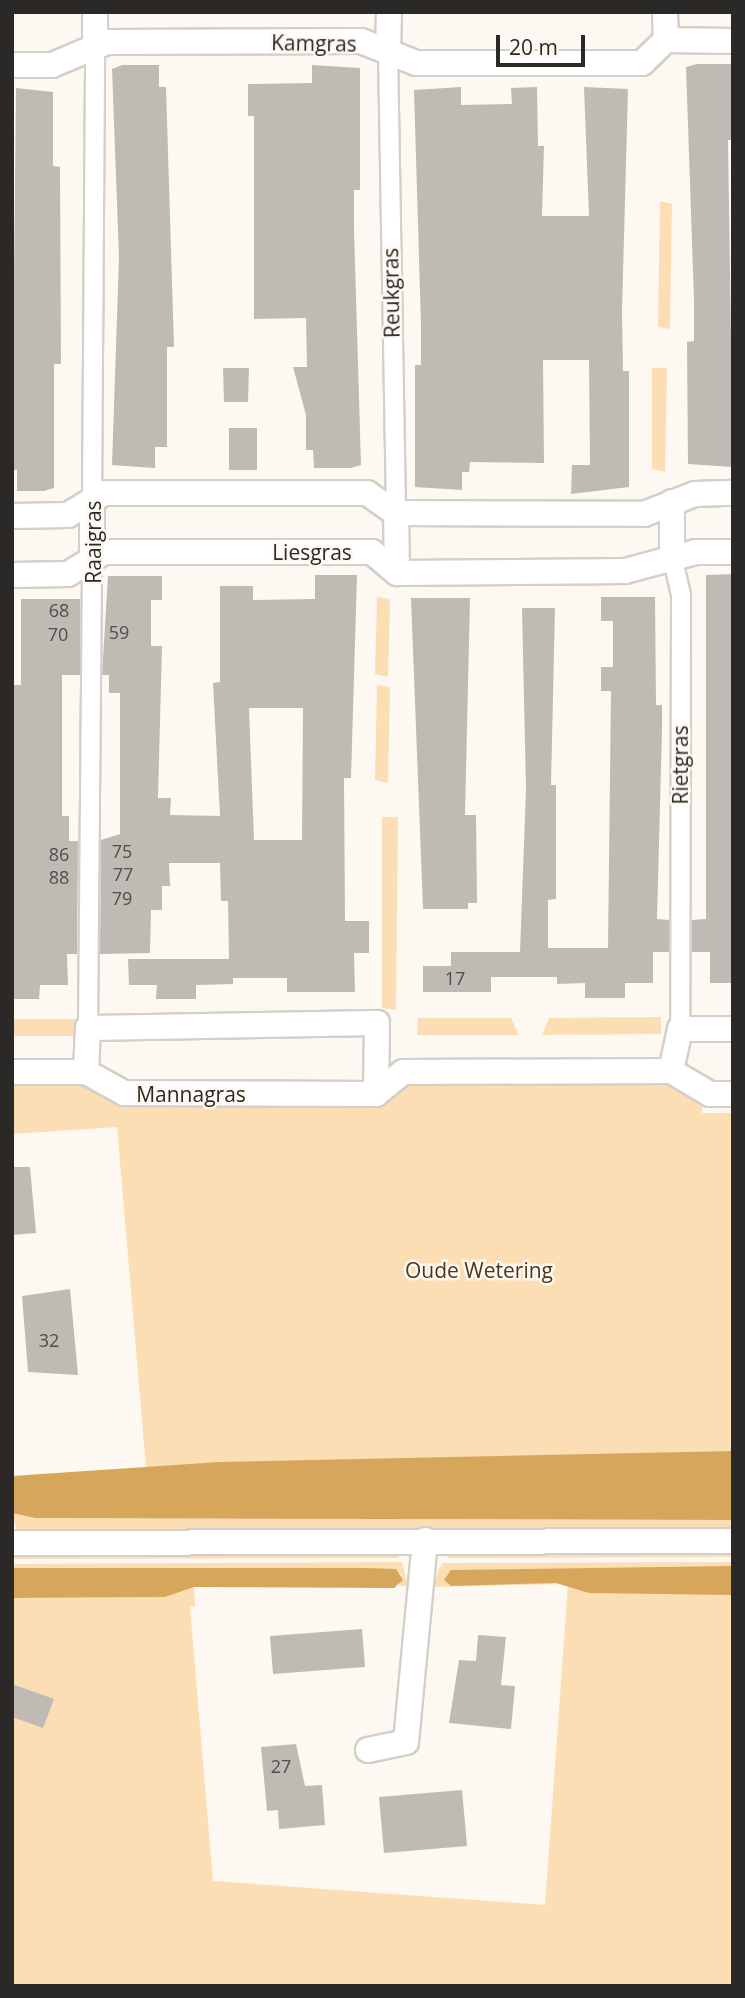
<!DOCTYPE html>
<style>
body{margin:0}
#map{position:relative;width:745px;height:1998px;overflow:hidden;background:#fdf8f1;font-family:"Open Sans",sans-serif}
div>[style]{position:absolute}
.green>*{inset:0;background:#fcdeb4}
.water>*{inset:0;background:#d6a65a}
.building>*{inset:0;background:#bfbab4}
.roads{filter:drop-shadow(2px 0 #d4cfc9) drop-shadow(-2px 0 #d4cfc9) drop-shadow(0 2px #d4cfc9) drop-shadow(0 -2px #d4cfc9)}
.pedestrian>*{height:18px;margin:-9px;padding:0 9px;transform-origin:9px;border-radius:9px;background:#fff}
.minor>*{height:24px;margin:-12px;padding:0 12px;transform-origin:12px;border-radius:12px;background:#fff}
span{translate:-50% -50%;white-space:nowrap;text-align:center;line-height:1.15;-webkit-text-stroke:5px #fdf8f1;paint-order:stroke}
.number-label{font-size:18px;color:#504d4a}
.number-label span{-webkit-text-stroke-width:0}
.street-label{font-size:21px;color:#2b2927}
.park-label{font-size:21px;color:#4d3818}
.frame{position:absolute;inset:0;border:14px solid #2b2927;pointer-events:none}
.scale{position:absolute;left:496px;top:35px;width:89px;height:32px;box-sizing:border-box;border:4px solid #2b2927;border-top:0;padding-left:9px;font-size:21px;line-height:24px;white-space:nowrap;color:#2b2927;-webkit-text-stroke:5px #fdf8f1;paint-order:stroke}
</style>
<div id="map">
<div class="green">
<div style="clip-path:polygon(660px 201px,672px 204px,670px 329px,658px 327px)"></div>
<div style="clip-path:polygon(652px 368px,667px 368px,665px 472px,652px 469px)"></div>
<div style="clip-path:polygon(377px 597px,390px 599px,388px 677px,375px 674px)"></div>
<div style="clip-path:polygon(377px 685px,390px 687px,388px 783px,375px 780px)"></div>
<div style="clip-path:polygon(382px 817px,398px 817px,396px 1010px,382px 1008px)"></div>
<div style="clip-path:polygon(661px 1017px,661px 1034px,542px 1035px,549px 1018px)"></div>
<div style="clip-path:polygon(418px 1018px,511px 1018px,519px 1035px,417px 1035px)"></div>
<div style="clip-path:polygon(12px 1019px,75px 1019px,75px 1036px,12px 1036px)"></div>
<div style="clip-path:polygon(669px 1082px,702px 1103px,702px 1113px,733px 1113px,733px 1451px,146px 1467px,117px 1127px,12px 1134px,12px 1084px,82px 1084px,122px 1106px,380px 1105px,412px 1083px)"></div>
<div style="clip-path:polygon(12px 1513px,35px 1518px,733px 1520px,733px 1530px,17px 1532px)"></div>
<div style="clip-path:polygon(733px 1553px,733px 1557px,447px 1558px,450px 1554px)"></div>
<div style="clip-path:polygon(397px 1554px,399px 1558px,12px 1559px,12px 1555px)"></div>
<div style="clip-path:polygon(402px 1562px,408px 1586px,399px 1586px,401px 1574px,366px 1568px,12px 1568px,12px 1564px)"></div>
<div style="clip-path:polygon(733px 1562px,733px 1986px,12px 1986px,12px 1598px,165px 1597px,194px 1587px,195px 1606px,190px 1607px,213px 1881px,545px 1905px,568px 1584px,433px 1587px,439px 1569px,443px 1563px)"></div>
</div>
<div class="water">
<div style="clip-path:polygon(733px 1451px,733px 1520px,35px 1518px,12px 1513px,12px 1476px,219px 1462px)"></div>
<div style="clip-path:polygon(733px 1566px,733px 1595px,589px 1593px,556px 1583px,451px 1586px,444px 1580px,451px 1570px)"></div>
<div style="clip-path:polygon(12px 1568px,366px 1568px,396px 1569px,403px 1580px,394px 1588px,194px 1587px,165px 1597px,12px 1598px)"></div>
</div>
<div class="building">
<div style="clip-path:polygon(697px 64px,733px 64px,733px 140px,728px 140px,733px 467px,688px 464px,687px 342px,694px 341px,694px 300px,686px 67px)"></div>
<div style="clip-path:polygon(122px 65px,159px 65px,159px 87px,166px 87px,174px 347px,167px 347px,167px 447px,155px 447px,155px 468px,112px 465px,119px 257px,112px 69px)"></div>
<div style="clip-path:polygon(312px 65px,360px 68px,360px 190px,354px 190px,354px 230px,361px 465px,351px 468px,314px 468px,313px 450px,306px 450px,306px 415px,293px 367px,307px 367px,306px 318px,254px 319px,254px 116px,248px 116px,248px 84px,312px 83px)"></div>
<div style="clip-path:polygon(461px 87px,461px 105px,512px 104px,511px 88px,537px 87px,538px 146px,544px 146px,542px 216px,589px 216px,584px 87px,628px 89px,622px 311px,623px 371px,629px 371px,629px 487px,571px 494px,572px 465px,590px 465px,589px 360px,543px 360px,544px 463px,470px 462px,469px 472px,462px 472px,462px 490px,415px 487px,415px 365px,421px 365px,421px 325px,414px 90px)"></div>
<div style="clip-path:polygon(16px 88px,53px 92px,53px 166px,60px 167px,61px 364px,54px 364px,54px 488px,44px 491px,17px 491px,17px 470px,12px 470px)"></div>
<div style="clip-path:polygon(223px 368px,249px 368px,248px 402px,224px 402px)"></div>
<div style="clip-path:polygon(229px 428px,257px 428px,257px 470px,229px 470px)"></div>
<div style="clip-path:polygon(733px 574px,733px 983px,710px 983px,710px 952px,692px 952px,692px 920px,706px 919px,706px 575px)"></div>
<div style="clip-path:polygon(evenodd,315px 575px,357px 575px,351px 778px,344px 778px,345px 921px,369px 921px,369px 953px,354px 953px,355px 992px,287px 992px,287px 978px,233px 978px,233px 984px,196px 985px,196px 999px,156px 999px,157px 985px,129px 985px,128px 959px,229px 959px,228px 901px,221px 901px,220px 863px,169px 863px,170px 886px,162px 886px,162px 910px,151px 910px,150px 953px,100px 954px,101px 840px,120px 834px,120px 693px,109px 693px,109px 675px,102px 675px,108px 576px,162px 576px,162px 600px,151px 600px,151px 646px,162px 646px,158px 798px,171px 798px,170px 815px,220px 816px,213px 683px,220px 682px,220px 586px,253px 586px,253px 600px,315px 599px,315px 575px,249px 708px,303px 708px,302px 840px,254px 840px,249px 708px)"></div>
<div style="clip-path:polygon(601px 597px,655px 597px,656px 705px,662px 705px,662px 729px,657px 919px,669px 920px,669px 952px,653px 952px,653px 983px,625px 983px,625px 998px,585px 998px,585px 983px,557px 984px,557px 977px,491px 977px,491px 992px,423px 992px,423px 966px,451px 966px,451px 952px,520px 952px,526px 789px,522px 608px,555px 608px,551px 785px,556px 785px,556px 899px,548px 900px,548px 948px,608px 948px,611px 691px,601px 691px,601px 667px,613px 667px,613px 621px,601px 621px)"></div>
<div style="clip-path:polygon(411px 598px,470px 598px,465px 815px,476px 815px,477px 903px,468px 903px,468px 909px,423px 909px)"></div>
<div style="clip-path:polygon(21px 599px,80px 599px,80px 675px,62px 675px,62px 816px,69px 816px,69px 841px,78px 841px,77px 954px,67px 954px,68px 985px,40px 985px,39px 999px,12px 999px,14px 685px,21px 685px)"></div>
<div style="clip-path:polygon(12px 1167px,30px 1167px,36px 1233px,12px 1235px)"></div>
<div style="clip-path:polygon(70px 1289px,78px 1375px,28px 1372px,22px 1296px)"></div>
<div style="clip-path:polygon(362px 1629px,365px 1667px,273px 1674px,270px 1636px)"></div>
<div style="clip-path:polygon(478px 1635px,506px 1637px,501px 1685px,515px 1686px,511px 1729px,449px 1723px,459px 1660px,476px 1661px)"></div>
<div style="clip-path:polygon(12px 1684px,54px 1699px,43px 1728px,12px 1717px)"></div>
<div style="clip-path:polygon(296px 1744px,305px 1786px,322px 1785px,325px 1825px,279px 1829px,278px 1810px,267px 1811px,261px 1747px)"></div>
<div style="clip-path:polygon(462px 1790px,467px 1846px,384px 1853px,379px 1797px)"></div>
</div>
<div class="roads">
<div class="pedestrian">
<div style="left:388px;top:52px;width:461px;rotate:89deg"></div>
<div style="left:92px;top:500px;width:453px;rotate:-89.6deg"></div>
<div style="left:672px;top:556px;width:40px;rotate:77deg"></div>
<div style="left:681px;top:595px;width:434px;rotate:90.1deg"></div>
<div style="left:88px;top:1028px;width:469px;rotate:-89.5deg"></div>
</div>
<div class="minor">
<div style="left:95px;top:12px;width:35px;rotate:90deg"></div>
<div style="left:665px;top:12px;width:28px;rotate:88deg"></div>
<div style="left:388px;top:52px;width:40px;rotate:-88.6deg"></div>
<div style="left:12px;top:65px;width:40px"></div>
<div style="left:52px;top:65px;width:60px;rotate:-22.7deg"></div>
<div style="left:107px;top:42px;width:254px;rotate:-0.2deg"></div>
<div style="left:361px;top:41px;width:59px;rotate:21.8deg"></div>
<div style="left:416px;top:63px;width:226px"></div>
<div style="left:642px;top:63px;width:33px;rotate:-44deg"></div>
<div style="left:666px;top:40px;width:67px;rotate:0.9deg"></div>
<div style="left:672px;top:502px;width:54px;rotate:90deg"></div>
<div style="left:396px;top:513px;width:60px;rotate:89deg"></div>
<div style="left:12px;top:516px;width:56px;rotate:-1deg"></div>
<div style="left:68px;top:515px;width:42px;rotate:-31.4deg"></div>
<div style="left:104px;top:493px;width:263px"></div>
<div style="left:367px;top:493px;width:35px;rotate:35deg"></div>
<div style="left:396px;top:513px;width:248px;rotate:0.2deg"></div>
<div style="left:644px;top:514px;width:55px;rotate:-21.4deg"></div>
<div style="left:695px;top:494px;width:38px;rotate:-2deg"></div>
<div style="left:92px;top:559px;width:59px;rotate:-90deg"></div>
<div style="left:12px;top:575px;width:56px;rotate:-1deg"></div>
<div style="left:68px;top:574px;width:42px;rotate:-31.4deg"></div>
<div style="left:104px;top:552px;width:268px"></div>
<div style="left:372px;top:552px;width:33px;rotate:40deg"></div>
<div style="left:397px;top:573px;width:228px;rotate:-0.5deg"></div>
<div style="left:625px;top:571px;width:73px;rotate:-15deg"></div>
<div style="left:696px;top:552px;width:37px"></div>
<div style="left:671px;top:1071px;width:43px;rotate:-77.9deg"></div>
<div style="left:680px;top:1029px;width:53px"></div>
<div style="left:12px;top:1072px;width:74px"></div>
<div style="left:86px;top:1072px;width:43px;rotate:28.9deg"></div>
<div style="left:124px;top:1093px;width:252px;rotate:0.2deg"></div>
<div style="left:376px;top:1094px;width:35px;rotate:-39deg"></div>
<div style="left:403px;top:1072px;width:268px;rotate:-0.2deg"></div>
<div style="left:671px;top:1071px;width:45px;rotate:30.5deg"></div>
<div style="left:710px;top:1094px;width:23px"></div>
<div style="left:86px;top:1072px;width:44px;rotate:-87.4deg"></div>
<div style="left:88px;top:1028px;width:289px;rotate:-1deg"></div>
<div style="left:377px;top:1023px;width:71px;rotate:90.8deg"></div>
<div style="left:12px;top:1543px;width:721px;rotate:-0.16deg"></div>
<div style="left:368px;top:1750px;width:39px;rotate:-12deg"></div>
<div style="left:406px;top:1742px;width:203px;rotate:-84.6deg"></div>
</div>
</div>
<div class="number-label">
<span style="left:59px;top:610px">68</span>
<span style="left:119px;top:632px">59</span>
<span style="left:58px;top:634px">70</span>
<span style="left:122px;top:851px">75</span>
<span style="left:59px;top:854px">86</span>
<span style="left:123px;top:874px">77</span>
<span style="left:59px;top:877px">88</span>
<span style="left:122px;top:898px">79</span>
<span style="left:455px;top:978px">17</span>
<span style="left:49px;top:1340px">32</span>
<span style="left:281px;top:1766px">27</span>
</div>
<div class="street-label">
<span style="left:314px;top:43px;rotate:1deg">Kamgras</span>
<span style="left:391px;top:293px;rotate:-91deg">Reukgras</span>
<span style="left:93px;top:542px;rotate:-90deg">Raaigras</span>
<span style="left:312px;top:552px">Liesgras</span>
<span style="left:680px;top:765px;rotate:-90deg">Rietgras</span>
<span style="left:191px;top:1094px">Mannagras</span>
</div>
<div class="park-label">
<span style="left:479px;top:1270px">Oude Wetering</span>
</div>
<div class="frame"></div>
<div class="scale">20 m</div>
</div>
